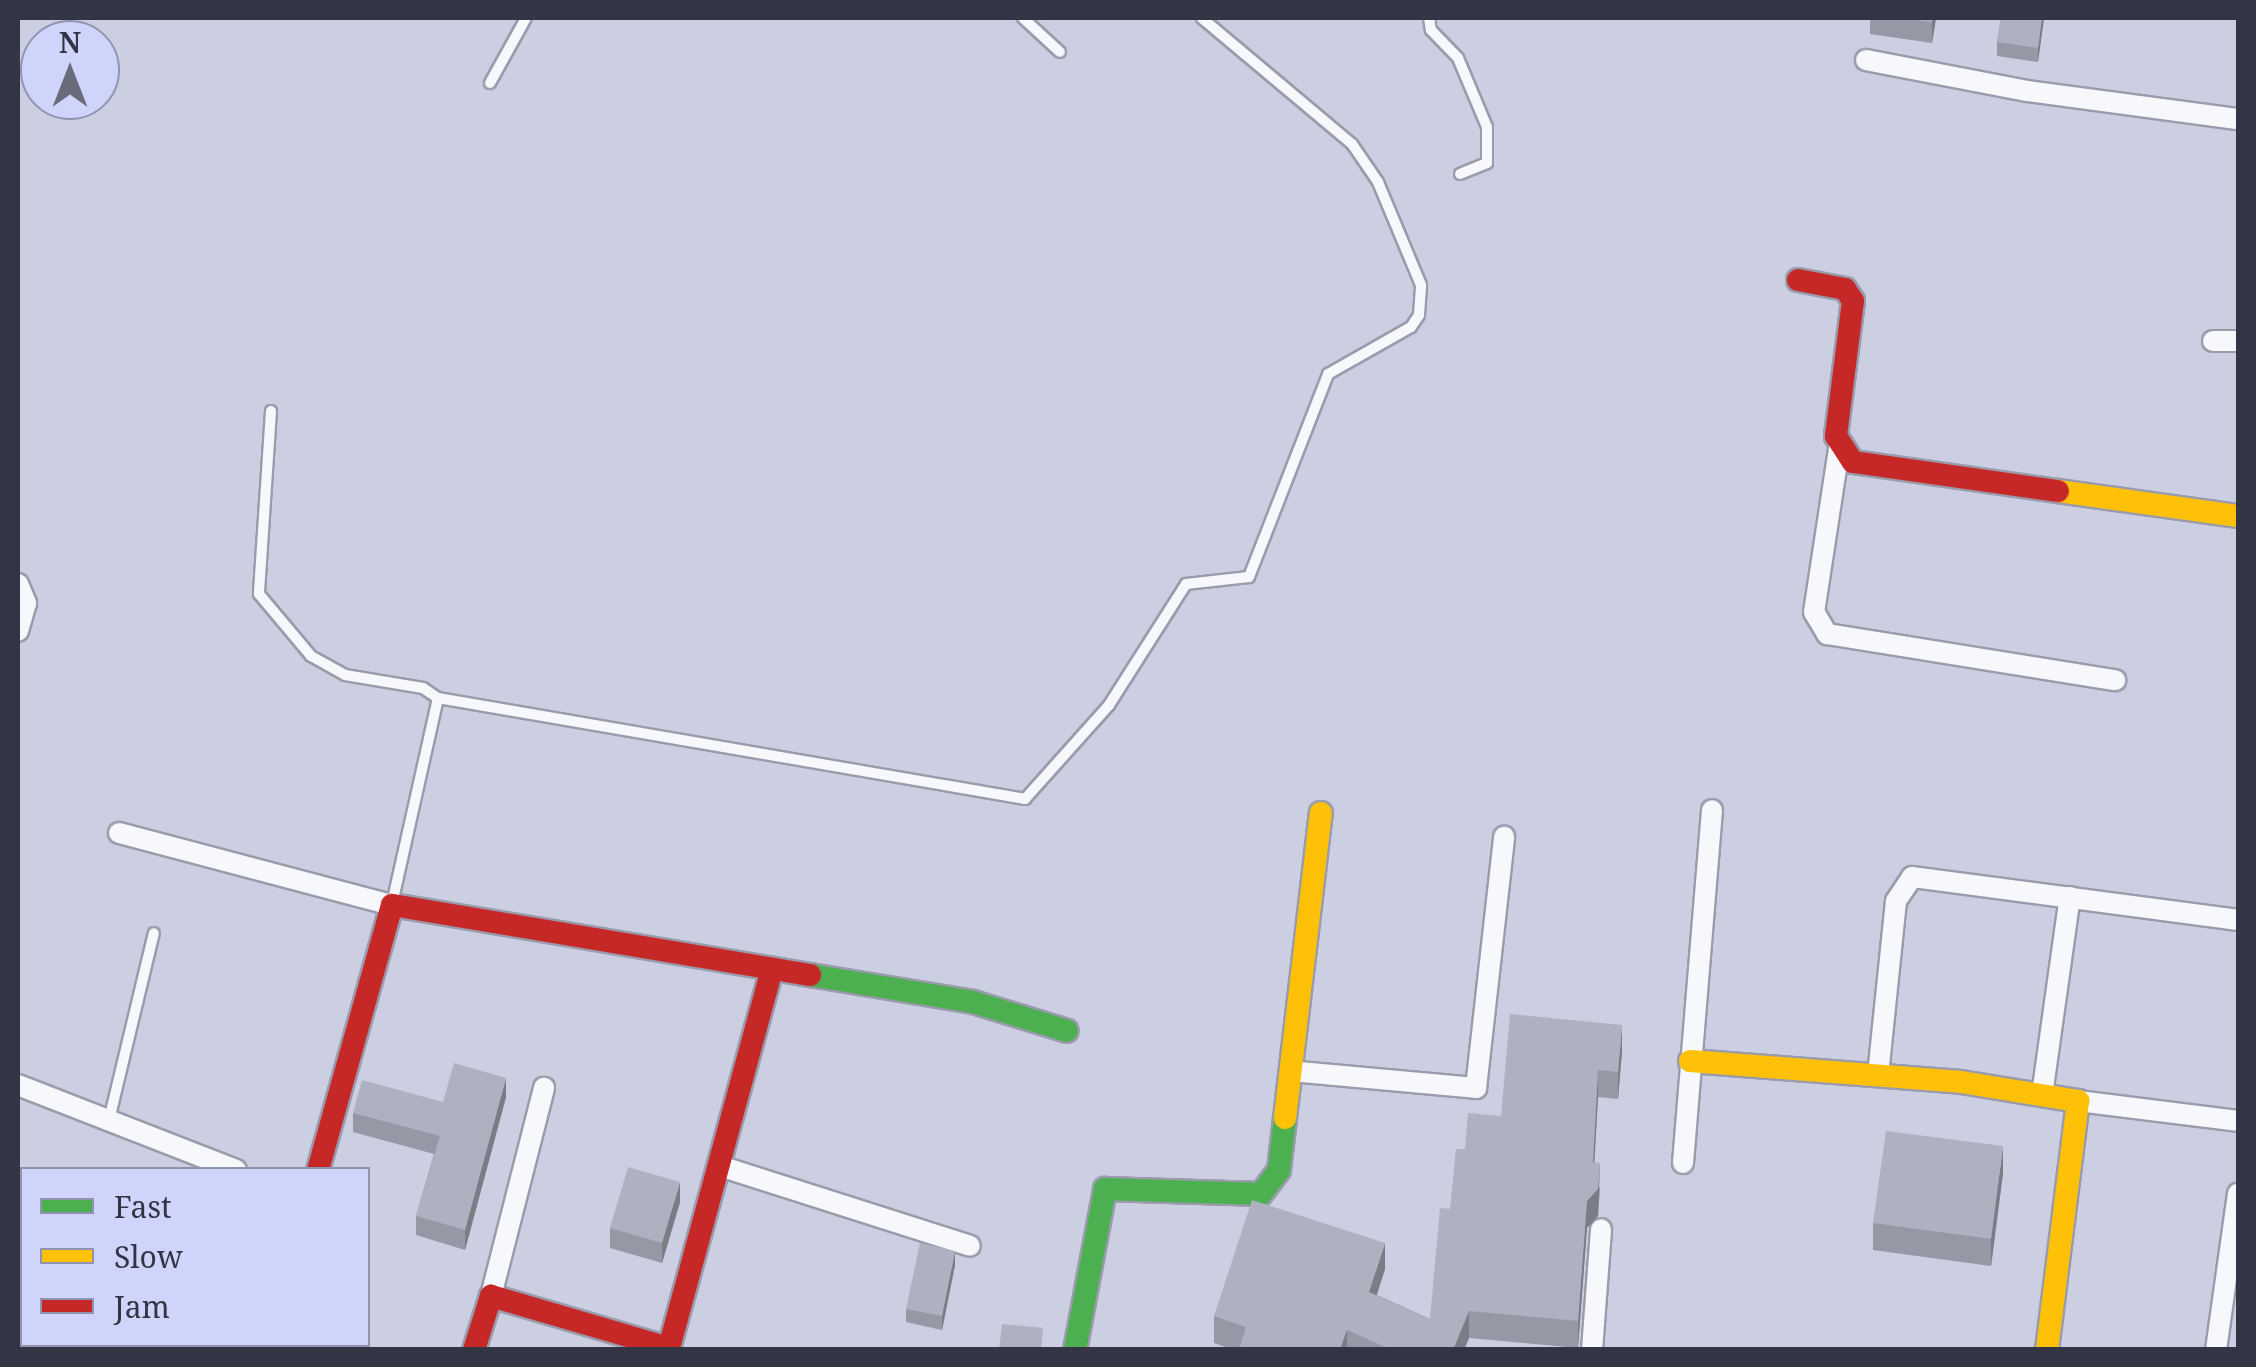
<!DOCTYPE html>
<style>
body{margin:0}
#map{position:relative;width:2256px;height:1367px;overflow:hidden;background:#cccee2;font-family:"Noto Serif",serif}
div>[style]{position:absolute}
.roads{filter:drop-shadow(2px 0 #9a9bab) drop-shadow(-2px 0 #9a9bab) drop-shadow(0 2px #9a9bab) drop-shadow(0 -2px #9a9bab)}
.lane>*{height:10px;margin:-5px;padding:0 5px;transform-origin:5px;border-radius:5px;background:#f7f8fb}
.street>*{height:20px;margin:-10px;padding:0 10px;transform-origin:10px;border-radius:10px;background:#f7f8fb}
.fast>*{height:22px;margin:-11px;padding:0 11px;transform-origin:11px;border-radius:11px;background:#4caf50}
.slow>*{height:22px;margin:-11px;padding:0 11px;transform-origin:11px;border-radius:11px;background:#ffc107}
.jam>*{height:22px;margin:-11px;padding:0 11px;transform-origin:11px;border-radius:11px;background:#c62828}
.wall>*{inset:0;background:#9698a5}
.shaded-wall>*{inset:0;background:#7a7c86}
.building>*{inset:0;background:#afb1c0}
span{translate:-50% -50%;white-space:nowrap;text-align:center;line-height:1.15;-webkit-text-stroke:10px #cfd4fa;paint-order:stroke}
.frame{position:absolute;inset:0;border:20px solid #333544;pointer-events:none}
.legend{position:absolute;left:20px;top:1167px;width:350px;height:180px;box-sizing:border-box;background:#cfd4fa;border:2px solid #9194b1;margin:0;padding:12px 18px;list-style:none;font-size:30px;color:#333544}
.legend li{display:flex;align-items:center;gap:20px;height:50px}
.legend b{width:50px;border:2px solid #9194b1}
.north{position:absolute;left:20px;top:20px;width:100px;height:100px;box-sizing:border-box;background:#cfd4fa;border:2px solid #9194b1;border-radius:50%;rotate:0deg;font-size:28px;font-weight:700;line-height:40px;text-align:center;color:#333544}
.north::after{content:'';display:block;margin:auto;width:35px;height:45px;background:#696b7b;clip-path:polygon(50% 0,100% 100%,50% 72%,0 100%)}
</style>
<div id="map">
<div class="roads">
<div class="lane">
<div style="left:1023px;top:18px;width:50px;rotate:42.6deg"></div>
<div style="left:1429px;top:18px;width:12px;rotate:81deg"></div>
<div style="left:1431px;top:30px;width:39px;rotate:46deg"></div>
<div style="left:1458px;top:58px;width:75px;rotate:67.2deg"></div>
<div style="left:1487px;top:127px;width:36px;rotate:90deg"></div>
<div style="left:1487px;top:163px;width:29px;rotate:158deg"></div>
<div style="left:490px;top:83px;width:74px;rotate:-61deg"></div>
<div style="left:271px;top:411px;width:183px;rotate:93.8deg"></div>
<div style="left:259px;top:594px;width:81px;rotate:50deg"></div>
<div style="left:311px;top:656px;width:39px;rotate:29deg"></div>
<div style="left:345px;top:675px;width:79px;rotate:9.5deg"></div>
<div style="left:423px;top:688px;width:18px;rotate:34deg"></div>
<div style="left:438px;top:698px;width:211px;rotate:102.6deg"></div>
<div style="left:438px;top:698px;width:596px;rotate:9.76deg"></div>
<div style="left:1025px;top:799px;width:126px;rotate:-48.2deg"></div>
<div style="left:1109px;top:705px;width:143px;rotate:-57.5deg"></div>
<div style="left:1186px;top:584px;width:63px;rotate:-6.3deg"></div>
<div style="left:1249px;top:577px;width:218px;rotate:-68.7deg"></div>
<div style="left:1328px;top:374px;width:95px;rotate:-29.5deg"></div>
<div style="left:1411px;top:327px;width:14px;rotate:-56deg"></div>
<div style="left:1419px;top:315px;width:30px;rotate:-86deg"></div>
<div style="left:1421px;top:285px;width:112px;rotate:-112.7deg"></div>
<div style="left:1378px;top:182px;width:46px;rotate:-124.4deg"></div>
<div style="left:1352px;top:144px;width:196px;rotate:-140deg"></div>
<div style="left:109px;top:1120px;width:192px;rotate:-76.5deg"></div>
</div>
<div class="street">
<div style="left:1866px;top:60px;width:164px;rotate:10.9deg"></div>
<div style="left:2027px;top:91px;width:213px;rotate:7.6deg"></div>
<div style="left:2213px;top:341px;width:25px"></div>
<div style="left:1839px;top:449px;width:165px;rotate:98.7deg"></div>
<div style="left:1814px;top:612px;width:26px;rotate:59deg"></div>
<div style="left:1827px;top:634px;width:292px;rotate:9.1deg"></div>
<div style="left:18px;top:584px;width:21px;rotate:67deg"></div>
<div style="left:26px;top:603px;width:29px;rotate:106deg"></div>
<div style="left:119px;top:833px;width:282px;rotate:14.8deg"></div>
<div style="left:1290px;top:1071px;width:187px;rotate:5.2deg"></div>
<div style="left:1476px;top:1088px;width:253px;rotate:-83.6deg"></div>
<div style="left:1878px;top:1075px;width:175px;rotate:-84.1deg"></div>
<div style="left:1896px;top:901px;width:29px;rotate:-56deg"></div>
<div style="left:1912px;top:877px;width:329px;rotate:7.5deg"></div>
<div style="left:18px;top:1085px;width:234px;rotate:21.3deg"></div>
<div style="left:2042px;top:1095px;width:200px;rotate:-82deg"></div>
<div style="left:2078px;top:1101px;width:161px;rotate:7.1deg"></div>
<div style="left:1683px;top:1163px;width:354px;rotate:-85.3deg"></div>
<div style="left:723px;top:1167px;width:259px;rotate:17.7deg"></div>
<div style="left:491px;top:1296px;width:215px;rotate:-75.7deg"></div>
<div style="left:18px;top:1321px;width:5px;rotate:37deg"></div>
<div style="left:72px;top:1344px;width:13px;rotate:27deg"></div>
<div style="left:262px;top:1350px;width:6px;rotate:-72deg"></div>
<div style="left:1592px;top:1350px;width:121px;rotate:-85.7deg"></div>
<div style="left:2216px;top:1350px;width:158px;rotate:-82deg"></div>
</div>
<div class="fast">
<div style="left:810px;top:975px;width:165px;rotate:9.4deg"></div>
<div style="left:973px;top:1002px;width:98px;rotate:17.1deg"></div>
<div style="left:1075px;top:1350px;width:164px;rotate:-79.4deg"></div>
<div style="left:1105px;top:1189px;width:156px;rotate:1.8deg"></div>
<div style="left:1261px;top:1194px;width:30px;rotate:-53deg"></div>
<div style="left:1279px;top:1170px;width:52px;rotate:-83.4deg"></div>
</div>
<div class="slow">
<div style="left:2058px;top:491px;width:182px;rotate:7.9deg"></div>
<div style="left:1690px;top:1061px;width:272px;rotate:4.4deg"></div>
<div style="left:1961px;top:1082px;width:119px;rotate:9.2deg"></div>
<div style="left:2078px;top:1101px;width:251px;rotate:97.1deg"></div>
<div style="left:1285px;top:1118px;width:307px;rotate:-83.3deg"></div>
</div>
<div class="jam">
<div style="left:1798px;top:280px;width:48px;rotate:10.8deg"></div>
<div style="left:1845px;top:289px;width:14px;rotate:56deg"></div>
<div style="left:1853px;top:301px;width:136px;rotate:97.2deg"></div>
<div style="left:1836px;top:436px;width:31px;rotate:57deg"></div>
<div style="left:1853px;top:462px;width:207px;rotate:8.1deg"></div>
<div style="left:318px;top:1170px;width:275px;rotate:-74.4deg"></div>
<div style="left:392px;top:905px;width:424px;rotate:9.5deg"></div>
<div style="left:474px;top:1350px;width:57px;rotate:-72.5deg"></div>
<div style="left:491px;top:1296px;width:185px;rotate:16.3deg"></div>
<div style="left:669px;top:1348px;width:393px;rotate:-74.8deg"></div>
</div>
</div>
<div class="wall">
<div style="clip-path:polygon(1870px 18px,1936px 18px,1932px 43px,1870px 34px)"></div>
<div style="clip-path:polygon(2001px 18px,2044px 18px,2038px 62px,1997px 56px,1997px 42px)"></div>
<div style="clip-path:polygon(1622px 1051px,1618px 1099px,1598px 1097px,1594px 1162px,1600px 1190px,1598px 1216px,1587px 1228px,1578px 1348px,1469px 1338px,1464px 1350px,1234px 1350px,1214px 1343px,1214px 1316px,1385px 1269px,1377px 1295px,1430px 1319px,1450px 1209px,1465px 1149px,1501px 1116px)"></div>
<div style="clip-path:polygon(506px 1097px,465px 1250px,416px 1235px,416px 1216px,434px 1154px,353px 1132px,353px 1113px,443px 1102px)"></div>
<div style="clip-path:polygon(2003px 1173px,1991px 1266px,1873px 1250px,1873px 1223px)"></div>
<div style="clip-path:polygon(680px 1202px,662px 1263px,610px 1248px,610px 1228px)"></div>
<div style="clip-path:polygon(955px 1265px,942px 1330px,906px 1322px,906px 1309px)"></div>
</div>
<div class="shaded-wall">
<div style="clip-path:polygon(1933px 18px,1936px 18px,1932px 43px,1932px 22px)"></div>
<div style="clip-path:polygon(2042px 18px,2044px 18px,2038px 62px,2038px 48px)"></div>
<div style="clip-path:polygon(1622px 1025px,1622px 1051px,1618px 1099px,1618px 1072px)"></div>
<div style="clip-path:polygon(1598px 1070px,1598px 1097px,1593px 1189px,1593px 1162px)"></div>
<div style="clip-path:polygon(506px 1078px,506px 1097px,465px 1250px,465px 1230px)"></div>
<div style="clip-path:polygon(2003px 1146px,2003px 1173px,1991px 1266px,1991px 1239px)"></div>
<div style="clip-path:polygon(1600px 1163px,1598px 1216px,1587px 1228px,1578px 1348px,1578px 1321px,1587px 1201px)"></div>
<div style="clip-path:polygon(680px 1182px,680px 1202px,662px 1263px,662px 1243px)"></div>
<div style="clip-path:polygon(1385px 1243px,1385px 1269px,1369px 1318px,1369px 1292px)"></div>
<div style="clip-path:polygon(955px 1251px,955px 1265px,942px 1330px,942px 1316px)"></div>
<div style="clip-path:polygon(1469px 1311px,1469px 1338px,1464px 1350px,1453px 1350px)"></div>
<div style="clip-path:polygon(1347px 1330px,1347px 1350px,1340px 1349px)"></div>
</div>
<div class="building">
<div style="clip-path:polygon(1899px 18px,1933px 18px,1932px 22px)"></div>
<div style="clip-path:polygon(2001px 18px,2042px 18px,2038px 48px,1997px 42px)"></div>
<div style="clip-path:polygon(1510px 1014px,1622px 1025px,1618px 1072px,1598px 1070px,1593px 1162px,1600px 1163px,1598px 1189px,1587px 1201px,1578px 1321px,1469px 1311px,1453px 1350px,1392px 1350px,1347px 1330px,1340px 1349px,1333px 1347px,1333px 1350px,1239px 1350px,1246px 1327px,1214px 1316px,1252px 1200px,1385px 1243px,1369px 1292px,1430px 1319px,1440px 1208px,1450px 1209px,1456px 1149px,1465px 1149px,1468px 1113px,1501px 1116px)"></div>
<div style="clip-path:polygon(454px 1063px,506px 1078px,465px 1230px,416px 1216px,440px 1136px,353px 1113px,362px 1080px,443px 1102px)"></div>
<div style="clip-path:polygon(1886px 1131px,2003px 1146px,1991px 1239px,1873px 1223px)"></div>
<div style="clip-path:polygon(628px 1167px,680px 1182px,662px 1243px,610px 1228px)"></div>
<div style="clip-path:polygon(920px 1243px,955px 1251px,942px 1316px,906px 1309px)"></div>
<div style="clip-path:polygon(1002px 1324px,1043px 1328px,1041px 1350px,999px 1350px)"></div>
</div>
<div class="frame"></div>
<ul class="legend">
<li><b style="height:12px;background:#4caf50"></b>Fast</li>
<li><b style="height:12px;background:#ffc107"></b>Slow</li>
<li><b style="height:12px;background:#c62828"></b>Jam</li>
</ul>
<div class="north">N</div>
</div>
